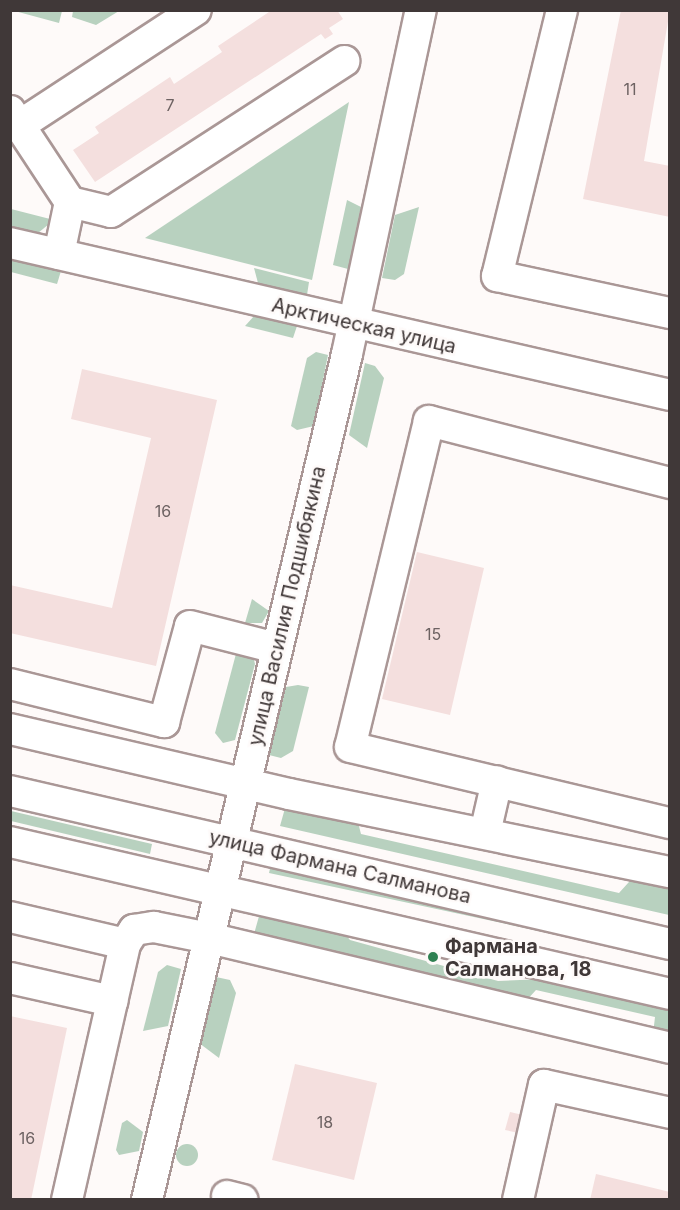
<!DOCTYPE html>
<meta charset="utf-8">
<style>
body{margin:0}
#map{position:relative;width:680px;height:1210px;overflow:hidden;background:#fefaf9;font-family:Inter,sans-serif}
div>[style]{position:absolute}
.green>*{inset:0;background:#b8d1bf}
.round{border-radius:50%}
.building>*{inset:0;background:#f4dfde}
.roads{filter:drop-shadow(2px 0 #aa9796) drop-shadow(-2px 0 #aa9796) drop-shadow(0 2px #aa9796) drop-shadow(0 -2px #aa9796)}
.minor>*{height:30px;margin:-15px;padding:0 15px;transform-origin:15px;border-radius:15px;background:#fff}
.dots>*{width:16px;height:16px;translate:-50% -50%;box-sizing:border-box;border:3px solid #fefaf9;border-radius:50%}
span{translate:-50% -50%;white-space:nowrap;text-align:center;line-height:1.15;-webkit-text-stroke:5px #fefaf9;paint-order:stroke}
.number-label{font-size:16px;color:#6d6262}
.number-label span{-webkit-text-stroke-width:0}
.street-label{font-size:20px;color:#403838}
.poi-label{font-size:20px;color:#403838;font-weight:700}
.left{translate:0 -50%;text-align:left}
.frame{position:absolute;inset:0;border:12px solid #403838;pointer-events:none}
</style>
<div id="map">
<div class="green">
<div style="clip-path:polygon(11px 10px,62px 10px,62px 11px,59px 23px)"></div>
<div style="clip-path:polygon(73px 11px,73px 10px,119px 11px,96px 25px,72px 17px)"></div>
<div style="clip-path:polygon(349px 102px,312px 280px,145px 238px)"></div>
<div style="clip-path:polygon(347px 200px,361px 207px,348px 269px,333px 265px)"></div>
<div style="clip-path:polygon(419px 207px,404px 274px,395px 280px,382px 278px,395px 215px)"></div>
<div style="clip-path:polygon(11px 209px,54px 220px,38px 233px,11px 226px)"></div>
<div style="clip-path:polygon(11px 259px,61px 271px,57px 284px,11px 272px)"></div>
<div style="clip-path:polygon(254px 268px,309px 282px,307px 295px,258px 283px)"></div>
<div style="clip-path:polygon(255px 315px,297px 326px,293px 338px,245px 326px)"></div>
<div style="clip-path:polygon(316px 352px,328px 355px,314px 426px,297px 430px,291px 426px,307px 358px)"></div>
<div style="clip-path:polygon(365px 363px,375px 366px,384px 378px,367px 448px,349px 435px)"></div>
<div style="clip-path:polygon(252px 599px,269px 611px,262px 623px,245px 623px)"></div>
<div style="clip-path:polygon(237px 650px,253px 656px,255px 664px,235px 740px,223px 743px,215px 733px)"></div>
<div style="clip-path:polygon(298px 685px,309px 687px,293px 751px,281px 758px,269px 755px,286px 687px)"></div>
<div style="clip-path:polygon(289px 794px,354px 807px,361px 834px,619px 893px,638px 872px,669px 881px,669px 915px,280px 826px)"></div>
<div style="clip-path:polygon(11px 811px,152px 844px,150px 854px,11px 821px)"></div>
<div style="clip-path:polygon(271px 864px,669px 950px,669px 959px,269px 873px)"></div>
<div style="clip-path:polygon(261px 909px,341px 929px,350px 940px,498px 981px,545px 979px,669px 1006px,669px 1037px,653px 1034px,655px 1017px,536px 990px,525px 1002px,252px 941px)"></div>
<div style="clip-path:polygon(167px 965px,181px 969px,168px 1026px,143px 1031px,158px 972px)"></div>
<div style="clip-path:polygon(216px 977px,230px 980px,236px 993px,219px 1058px,199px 1043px)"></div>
<div style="clip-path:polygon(127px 1120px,143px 1132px,139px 1151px,119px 1155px,116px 1150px,122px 1123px)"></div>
<div class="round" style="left:176px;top:1144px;width:22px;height:22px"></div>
</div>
<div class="building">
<div style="clip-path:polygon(272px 10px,337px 10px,343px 19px,329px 28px,333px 34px,325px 39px,321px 34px,95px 182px,73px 150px,99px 133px,95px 127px,170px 77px,174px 84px,222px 52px,218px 46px)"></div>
<div style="clip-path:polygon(621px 10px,670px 10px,644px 161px,670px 166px,670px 217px,583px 199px)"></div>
<div style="clip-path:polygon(82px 369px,217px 400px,156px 666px,10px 633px,10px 585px,112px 608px,151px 438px,71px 419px)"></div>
<div style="clip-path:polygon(417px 552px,484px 568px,450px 715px,382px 699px)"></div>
<div style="clip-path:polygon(10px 1016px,67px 1028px,31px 1200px,10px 1200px)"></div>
<div style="clip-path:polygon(295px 1064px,377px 1083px,354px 1180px,272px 1160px)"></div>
<div style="clip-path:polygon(510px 1112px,523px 1115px,519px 1133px,505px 1130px)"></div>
<div style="clip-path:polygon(596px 1174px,670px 1192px,670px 1200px,590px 1200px)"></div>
</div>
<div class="roads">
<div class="minor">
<div style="left:562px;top:10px;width:274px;rotate:103.7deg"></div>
<div style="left:497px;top:276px;width:177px;rotate:12.1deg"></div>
<div style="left:10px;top:111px;width:109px;rotate:56.6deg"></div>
<div style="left:20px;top:125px;width:210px;rotate:-33.2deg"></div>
<div style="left:10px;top:243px;width:677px;rotate:12.97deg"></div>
<div style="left:59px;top:254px;width:53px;rotate:-78.1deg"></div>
<div style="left:70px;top:202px;width:42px;rotate:13.7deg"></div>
<div style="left:111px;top:212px;width:278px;rotate:-32.9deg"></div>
<div style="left:670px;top:483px;width:249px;rotate:-165.6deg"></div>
<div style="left:429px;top:421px;width:335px;rotate:103.6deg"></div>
<div style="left:350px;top:747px;width:329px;rotate:13.4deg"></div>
<div style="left:10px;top:684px;width:159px;rotate:13.9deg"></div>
<div style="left:164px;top:722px;width:99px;rotate:-74.8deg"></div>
<div style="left:190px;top:626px;width:89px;rotate:14.3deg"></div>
<div style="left:10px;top:729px;width:286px;rotate:13.1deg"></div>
<div style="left:289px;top:794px;width:389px;rotate:11.6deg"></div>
<div style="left:10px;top:791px;width:678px;rotate:13.05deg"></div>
<div style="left:485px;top:833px;width:53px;rotate:-77deg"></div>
<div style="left:10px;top:842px;width:677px;rotate:12.97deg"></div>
<div style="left:10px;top:917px;width:118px;rotate:13.2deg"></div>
<div style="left:10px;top:978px;width:105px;rotate:12.7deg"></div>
<div style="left:227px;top:1196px;width:16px;rotate:14deg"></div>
<div style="left:67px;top:1200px;width:262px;rotate:-77.2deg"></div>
<div style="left:125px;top:944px;width:17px;rotate:-57deg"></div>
<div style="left:134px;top:930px;width:20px;rotate:-9deg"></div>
<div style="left:154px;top:927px;width:56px;rotate:11.3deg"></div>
<div style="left:209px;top:938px;width:474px;rotate:13.4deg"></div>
<div style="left:147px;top:1200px;width:869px;rotate:-76.7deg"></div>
<div style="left:347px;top:354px;width:352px;rotate:-77.9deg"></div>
<div style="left:518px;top:1200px;width:118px;rotate:-77.3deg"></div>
<div style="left:544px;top:1085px;width:129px;rotate:12.5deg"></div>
</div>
</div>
<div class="dots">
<div style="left:433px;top:957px;background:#2f8051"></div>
</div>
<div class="number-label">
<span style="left:630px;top:89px">11</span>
<span style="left:170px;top:105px">7</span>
<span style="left:163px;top:511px">16</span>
<span style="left:433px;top:634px">15</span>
<span style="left:325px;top:1122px">18</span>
<span style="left:27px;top:1138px">16</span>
</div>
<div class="street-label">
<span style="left:364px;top:326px;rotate:13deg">Арктическая улица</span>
<span style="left:287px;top:606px;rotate:-77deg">улица Василия Подшибякина</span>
<span style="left:340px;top:867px;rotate:13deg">улица Фармана Салманова</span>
</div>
<div class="poi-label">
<span class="left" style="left:445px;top:958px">Фармана<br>Салманова, 18</span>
</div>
<div class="frame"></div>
</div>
